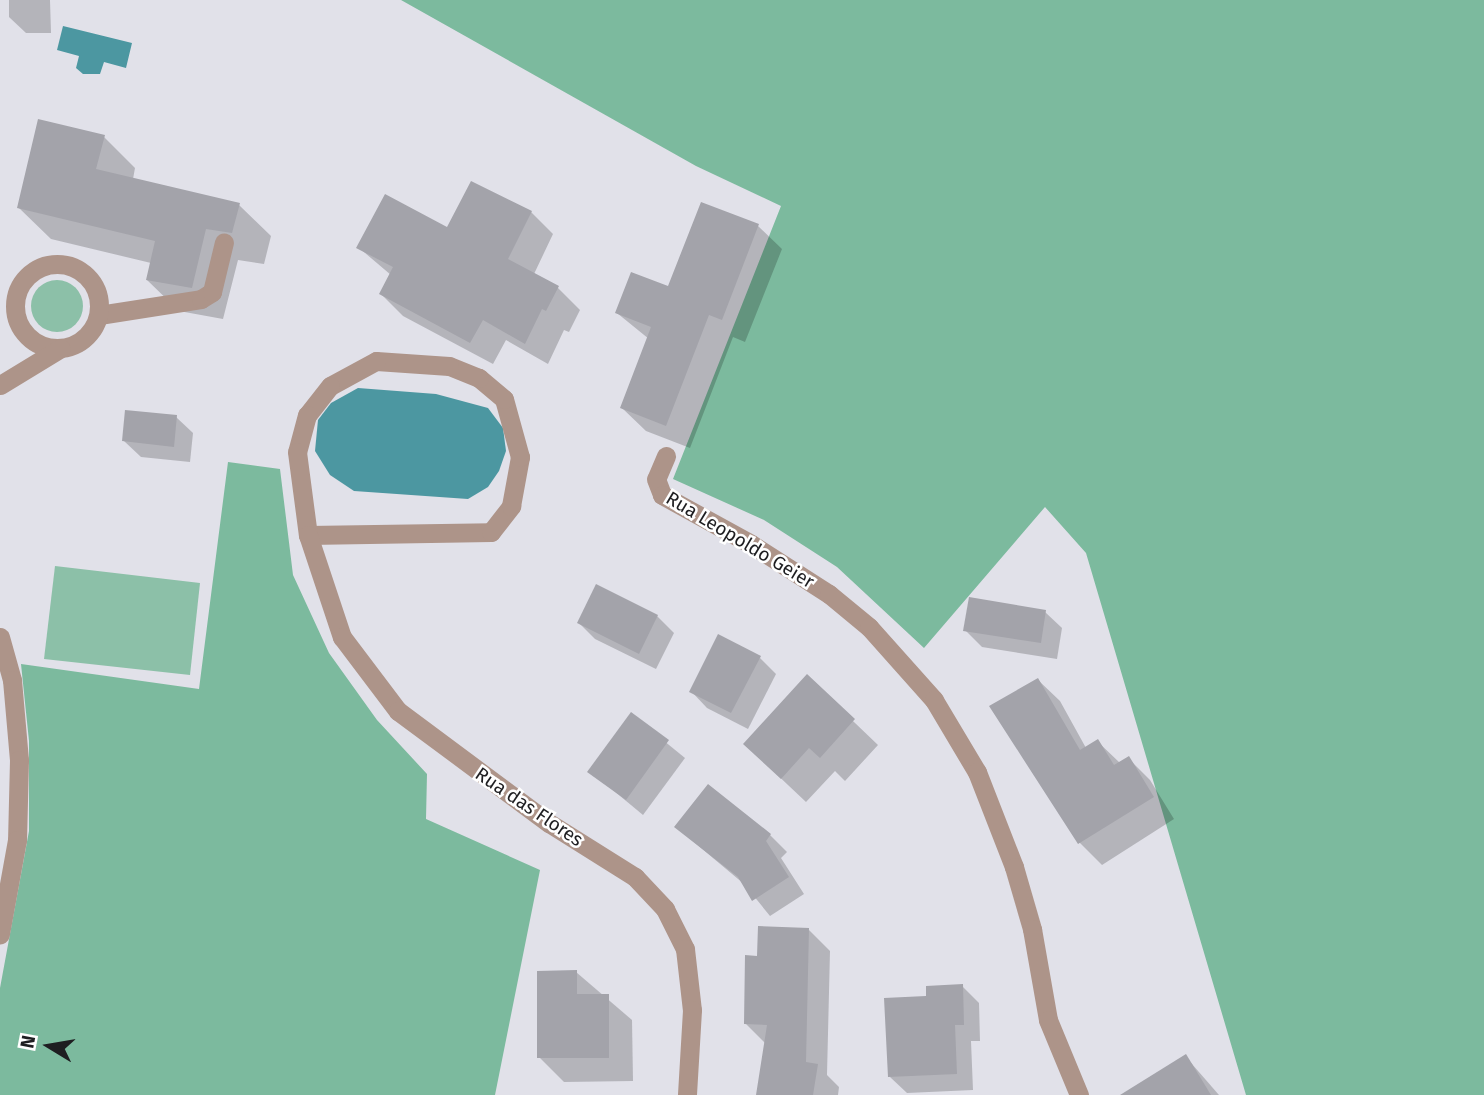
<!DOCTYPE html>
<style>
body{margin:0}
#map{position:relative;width:1484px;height:1095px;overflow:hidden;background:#e1e1e9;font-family:"Fira Sans",sans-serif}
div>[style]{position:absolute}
.green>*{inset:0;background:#8cc0a8}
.round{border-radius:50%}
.forest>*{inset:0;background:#7cba9e}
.water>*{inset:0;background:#4c97a1}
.shadow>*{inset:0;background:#0003}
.building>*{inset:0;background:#a3a3aa}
.service>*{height:19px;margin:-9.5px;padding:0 9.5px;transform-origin:9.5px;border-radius:9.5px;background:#ad9489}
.minor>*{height:19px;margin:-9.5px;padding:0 9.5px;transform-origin:9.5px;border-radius:9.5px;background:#ad9489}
.minor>.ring{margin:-9.5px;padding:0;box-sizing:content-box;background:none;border:19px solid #ad9489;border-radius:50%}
span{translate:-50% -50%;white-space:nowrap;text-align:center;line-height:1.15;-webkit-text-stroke:5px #fff;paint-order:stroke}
.street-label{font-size:19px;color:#1e1e21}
.north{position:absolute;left:14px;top:1011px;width:70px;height:70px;-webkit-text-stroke:5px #fff;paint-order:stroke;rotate:281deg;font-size:19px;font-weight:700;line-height:28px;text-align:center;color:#1e1e21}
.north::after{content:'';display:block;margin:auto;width:24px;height:32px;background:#1e1e21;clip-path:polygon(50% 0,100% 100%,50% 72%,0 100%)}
</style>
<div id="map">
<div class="green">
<div class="round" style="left:31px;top:280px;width:52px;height:52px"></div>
<div style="clip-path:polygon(55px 566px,200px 583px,190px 675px,44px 659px)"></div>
</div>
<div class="forest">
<div style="clip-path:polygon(401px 0,1484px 0,1484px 1095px,1246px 1095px,1086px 553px,1045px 507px,924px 648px,837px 567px,764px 520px,673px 479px,781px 206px,696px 166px)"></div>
<div style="clip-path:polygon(228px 462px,280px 469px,293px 575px,329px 653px,377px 720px,427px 774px,426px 819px,540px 870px,495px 1095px,0 1095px,0 988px,29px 831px,29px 741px,21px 664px,199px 689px)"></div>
</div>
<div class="water">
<div style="clip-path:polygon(63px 26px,132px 43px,126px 68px,104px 62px,100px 74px,83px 74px,76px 68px,79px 56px,57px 50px)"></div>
<div style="clip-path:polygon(358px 388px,436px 394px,488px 408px,503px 428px,506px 451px,499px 471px,488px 487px,468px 499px,354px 491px,330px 475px,315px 451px,318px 420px,331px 403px)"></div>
</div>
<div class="shadow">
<div style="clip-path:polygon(9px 0,50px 0,51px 33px,26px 33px,9px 17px)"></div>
<div style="clip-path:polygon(104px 137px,135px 168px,133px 179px,239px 205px,271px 236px,264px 264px,238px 260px,223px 319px,179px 311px,147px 280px,151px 263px,51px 239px,19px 208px)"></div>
<div style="clip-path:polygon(702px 204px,758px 226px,782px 249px,745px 342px,733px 337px,690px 448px,646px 431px,622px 408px,649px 339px,617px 313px,669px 289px)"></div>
<div style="clip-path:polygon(531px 212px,553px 234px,534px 274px,558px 288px,580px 310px,569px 332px,564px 330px,548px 364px,506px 340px,493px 364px,403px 316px,381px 294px,391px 275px,358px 247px)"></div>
<div style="clip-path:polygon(176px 417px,193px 433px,190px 462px,141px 457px,124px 441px)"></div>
<div style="clip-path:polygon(1045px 612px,1062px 628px,1057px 659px,982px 647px,965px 630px)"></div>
<div style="clip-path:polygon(657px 616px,674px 633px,656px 669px,595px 639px,579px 623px)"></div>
<div style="clip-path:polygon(760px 658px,776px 674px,748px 729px,707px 708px,691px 691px)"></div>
<div style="clip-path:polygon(807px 677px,878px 745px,845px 781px,835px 771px,806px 802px,770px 768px)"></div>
<div style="clip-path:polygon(1038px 680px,1060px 701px,1086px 748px,1097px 741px,1120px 763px,1128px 758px,1150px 780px,1174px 819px,1102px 865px,1080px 843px,992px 707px)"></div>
<div style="clip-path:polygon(631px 714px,685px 758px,643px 815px,590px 771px)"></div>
<div style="clip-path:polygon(676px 827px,770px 835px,787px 852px,781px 858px,804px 894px,770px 916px,744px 884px)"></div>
<div style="clip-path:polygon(809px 930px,830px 951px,827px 1075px,839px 1087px,838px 1095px,758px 1095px,766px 1044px,746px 1024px,759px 958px)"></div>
<div style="clip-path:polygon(576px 972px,632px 1020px,633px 1081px,564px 1082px,539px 1057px)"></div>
<div style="clip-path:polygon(962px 986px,979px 1003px,980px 1041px,971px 1041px,973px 1090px,907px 1093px,890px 1077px)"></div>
<div style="clip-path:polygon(1185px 1056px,1219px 1095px,1126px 1095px)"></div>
</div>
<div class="building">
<div style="clip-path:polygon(38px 119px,105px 135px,96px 169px,240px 203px,232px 233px,206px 229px,192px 288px,146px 280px,155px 241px,17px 208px)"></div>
<div style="clip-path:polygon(471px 181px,532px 211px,508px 259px,559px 286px,546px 311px,542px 309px,525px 344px,483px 320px,470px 343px,379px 294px,393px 267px,356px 248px,385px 194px,447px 227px)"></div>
<div style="clip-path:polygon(701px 202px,759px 224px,722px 320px,709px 315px,666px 426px,620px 408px,651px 327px,615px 313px,631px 272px,668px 286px)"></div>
<div style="clip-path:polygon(125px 410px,177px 415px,174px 447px,122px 441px)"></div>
<div style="clip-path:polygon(596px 584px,658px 615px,639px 654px,577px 623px)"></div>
<div style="clip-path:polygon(969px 597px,1046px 610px,1041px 643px,963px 631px)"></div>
<div style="clip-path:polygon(718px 634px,761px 656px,731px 713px,689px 692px)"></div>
<div style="clip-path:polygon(807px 674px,855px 719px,820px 758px,809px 748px,781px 779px,743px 744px)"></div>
<div style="clip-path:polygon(1038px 678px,1080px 750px,1098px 739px,1114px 765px,1129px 756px,1154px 797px,1078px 844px,989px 706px)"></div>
<div style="clip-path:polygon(631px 712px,669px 740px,626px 800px,587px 772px)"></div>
<div style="clip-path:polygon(708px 784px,771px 834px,766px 841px,789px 877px,752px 901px,738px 877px,674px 827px)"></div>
<div style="clip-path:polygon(758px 926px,809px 928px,806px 1062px,818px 1064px,813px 1095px,756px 1095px,767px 1025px,744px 1024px,745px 955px,757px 956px)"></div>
<div style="clip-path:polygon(577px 970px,577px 994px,609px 994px,609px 1058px,537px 1058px,537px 971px)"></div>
<div style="clip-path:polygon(963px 984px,964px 1025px,955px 1025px,957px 1074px,888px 1077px,884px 998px,926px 996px,926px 986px)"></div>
<div style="clip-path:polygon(1186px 1054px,1211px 1095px,1120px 1095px)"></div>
</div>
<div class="service">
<div style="left:99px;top:315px;width:103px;rotate:-8.9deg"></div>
<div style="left:201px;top:299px;width:13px;rotate:-32deg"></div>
<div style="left:212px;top:292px;width:51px;rotate:-76.5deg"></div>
</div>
<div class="minor">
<div class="ring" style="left:15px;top:264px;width:65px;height:65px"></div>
<div style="left:0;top:385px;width:71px;rotate:-31.2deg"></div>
<div style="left:666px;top:456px;width:25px;rotate:113deg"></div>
<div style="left:656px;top:479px;width:17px;rotate:69deg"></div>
<div style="left:662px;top:495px;width:102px;rotate:28.8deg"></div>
<div style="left:751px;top:544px;width:93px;rotate:32.7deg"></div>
<div style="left:829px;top:594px;width:52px;rotate:39.5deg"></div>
<div style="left:869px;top:627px;width:98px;rotate:48.3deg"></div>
<div style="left:934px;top:700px;width:84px;rotate:59.2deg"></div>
<div style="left:977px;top:772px;width:102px;rotate:68.7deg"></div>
<div style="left:1014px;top:867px;width:65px;rotate:73.8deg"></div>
<div style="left:1032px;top:929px;width:92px;rotate:80deg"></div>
<div style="left:1048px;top:1020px;width:81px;rotate:67.5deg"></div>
<div style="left:308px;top:535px;width:183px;rotate:-0.9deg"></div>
<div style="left:491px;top:532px;width:33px;rotate:-52deg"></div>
<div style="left:511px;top:506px;width:50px;rotate:-79.6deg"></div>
<div style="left:520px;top:457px;width:60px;rotate:-105.4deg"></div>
<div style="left:504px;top:399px;width:33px;rotate:-140deg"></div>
<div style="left:479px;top:378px;width:32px;rotate:-158deg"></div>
<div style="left:449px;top:366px;width:73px;rotate:-176.1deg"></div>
<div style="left:376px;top:361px;width:52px;rotate:151.5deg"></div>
<div style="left:330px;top:386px;width:37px;rotate:128deg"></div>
<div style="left:307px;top:415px;width:38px;rotate:105deg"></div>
<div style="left:297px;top:452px;width:84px;rotate:82.5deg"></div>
<div style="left:308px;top:535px;width:108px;rotate:71.6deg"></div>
<div style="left:342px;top:637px;width:93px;rotate:52.9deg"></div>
<div style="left:398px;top:711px;width:188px;rotate:36.6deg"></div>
<div style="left:549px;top:823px;width:102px;rotate:32.1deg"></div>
<div style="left:635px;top:877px;width:44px;rotate:46.8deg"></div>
<div style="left:665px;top:909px;width:45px;rotate:63.4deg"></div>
<div style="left:685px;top:949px;width:61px;rotate:83.5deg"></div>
<div style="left:692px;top:1010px;width:85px;rotate:93.4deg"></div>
<div style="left:0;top:637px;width:45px;rotate:74.4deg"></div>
<div style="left:12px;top:680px;width:80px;rotate:85deg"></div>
<div style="left:19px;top:760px;width:80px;rotate:91.4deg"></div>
<div style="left:17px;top:840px;width:96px;rotate:100.3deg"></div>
</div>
<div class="street-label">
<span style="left:740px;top:540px;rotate:31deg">Rua Leopoldo Geier</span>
<span style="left:529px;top:807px;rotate:34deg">Rua das Flores</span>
</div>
<div class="north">N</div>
</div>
